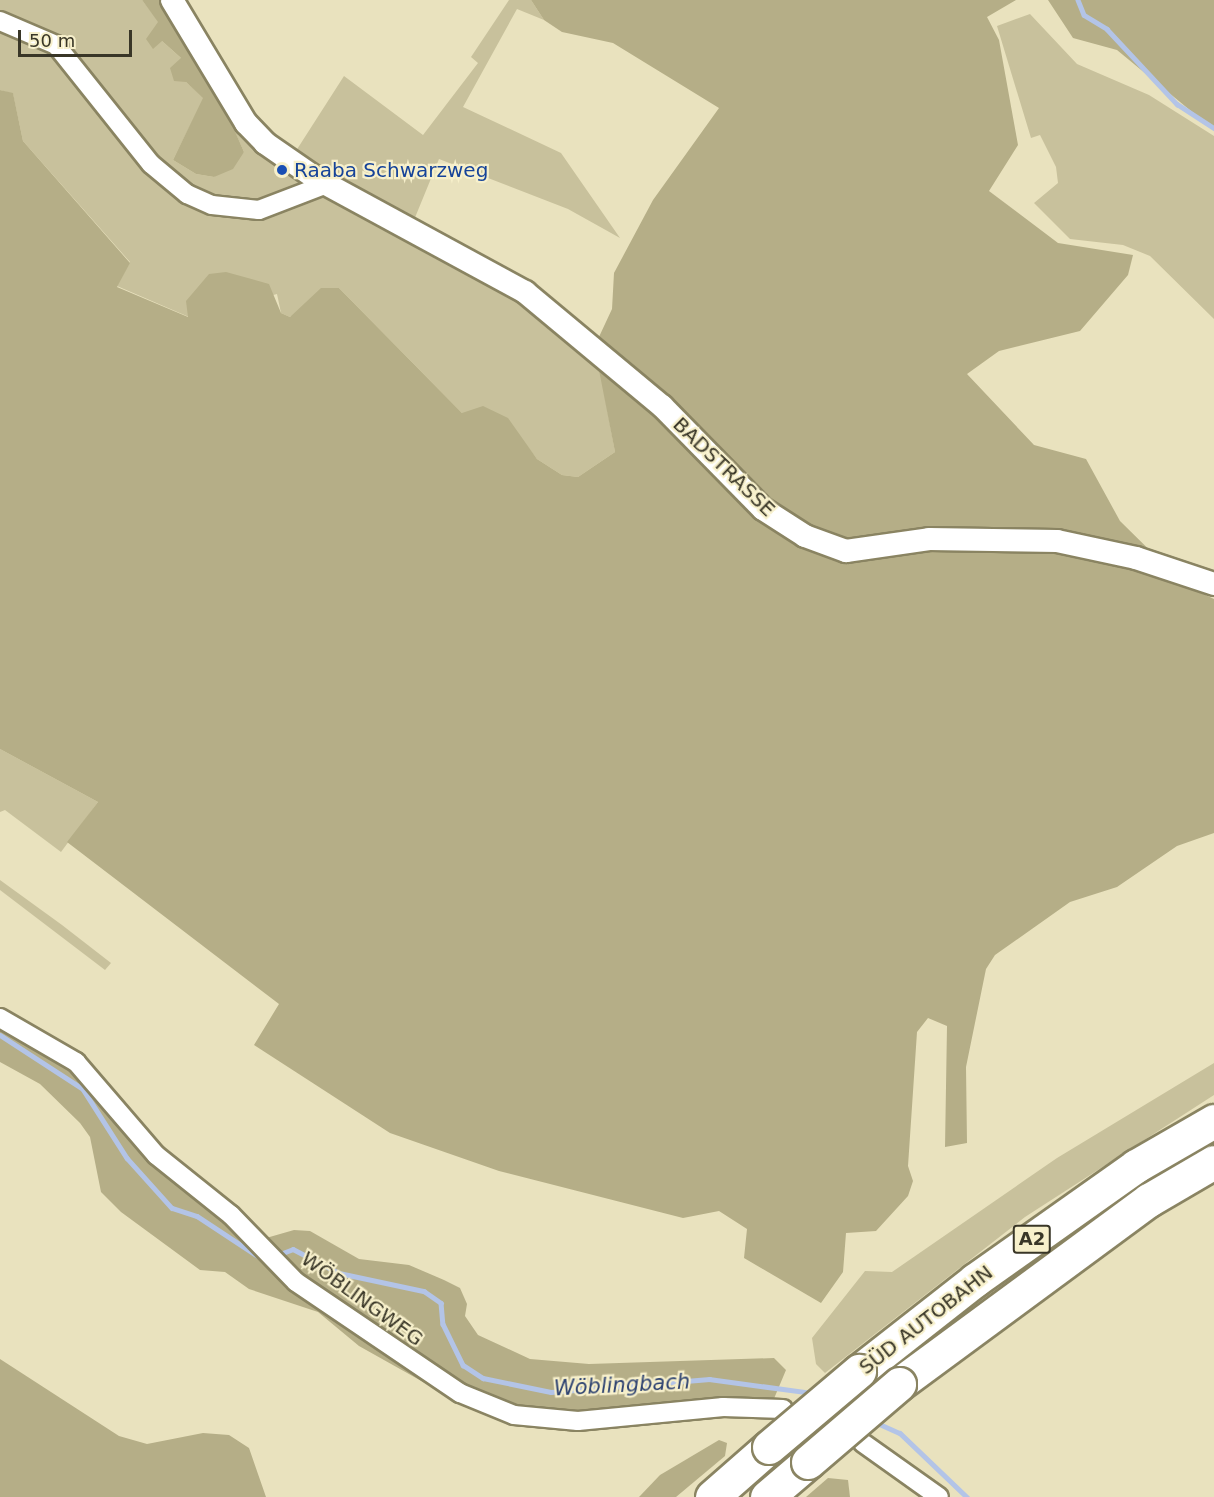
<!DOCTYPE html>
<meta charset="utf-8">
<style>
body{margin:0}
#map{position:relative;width:1214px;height:1497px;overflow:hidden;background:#e9e2be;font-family:"DejaVu Sans",sans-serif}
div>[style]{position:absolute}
.green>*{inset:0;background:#c8c19c}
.forest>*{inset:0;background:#b5ae87}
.stream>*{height:4.5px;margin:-2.25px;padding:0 2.25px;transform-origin:2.25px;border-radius:2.25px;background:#b3c4e7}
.roads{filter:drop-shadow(2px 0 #8a8462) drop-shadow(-2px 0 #8a8462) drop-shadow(0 2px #8a8462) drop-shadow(0 -2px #8a8462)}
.minor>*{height:18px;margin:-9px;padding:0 9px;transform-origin:9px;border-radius:9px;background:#fff}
.tertiary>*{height:22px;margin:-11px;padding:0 11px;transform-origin:11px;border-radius:11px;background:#fff}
.motorway>*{height:33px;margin:-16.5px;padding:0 16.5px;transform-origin:16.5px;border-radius:16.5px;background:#fff}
.bridges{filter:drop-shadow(2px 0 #8a8462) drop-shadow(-2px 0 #8a8462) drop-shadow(0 2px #8a8462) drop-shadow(0 -2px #8a8462)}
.motorway-bridge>*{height:33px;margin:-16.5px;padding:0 16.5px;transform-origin:16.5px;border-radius:16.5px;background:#fff}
.dots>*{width:16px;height:16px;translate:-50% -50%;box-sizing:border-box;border:3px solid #f7f0cb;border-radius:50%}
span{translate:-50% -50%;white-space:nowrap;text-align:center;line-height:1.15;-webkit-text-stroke:4.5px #f7f0cb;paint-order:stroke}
.shield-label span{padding:2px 4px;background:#f7f0cb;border:2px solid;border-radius:4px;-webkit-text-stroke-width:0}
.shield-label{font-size:18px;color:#393627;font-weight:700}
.transit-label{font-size:20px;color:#164399}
.left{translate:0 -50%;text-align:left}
.street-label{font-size:20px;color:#393627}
.water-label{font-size:21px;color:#2e4371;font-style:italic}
.scale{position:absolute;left:18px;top:30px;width:114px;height:27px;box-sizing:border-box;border:3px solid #393627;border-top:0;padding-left:8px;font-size:18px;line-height:21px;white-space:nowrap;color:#393627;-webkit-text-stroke:4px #f7f0cb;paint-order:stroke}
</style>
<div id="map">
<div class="green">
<div style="clip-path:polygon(0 0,142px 0,159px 22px,162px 41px,182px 59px,186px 82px,204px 98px,173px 160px,196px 174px,214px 177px,244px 152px,227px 114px,231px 112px,302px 179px,301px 186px,259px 205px,214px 199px,173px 178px,47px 32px,0 15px)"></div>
<div style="clip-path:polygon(509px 0,531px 0,544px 20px,517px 9px,463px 107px,561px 153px,620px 238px,568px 209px,439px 159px,414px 220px,294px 154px,344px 76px,423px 135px,478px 63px,471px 57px)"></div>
<div style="clip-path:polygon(1030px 14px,1077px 64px,1149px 95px,1214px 136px,1214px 319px,1150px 256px,1123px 245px,1070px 239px,1034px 203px,1058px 183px,1056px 167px,1040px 135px,1031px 138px,997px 26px)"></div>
<div style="clip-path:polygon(0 25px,42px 40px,149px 166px,211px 208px,319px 191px,496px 282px,598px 359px,615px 452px,578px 477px,562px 475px,537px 459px,517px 433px,462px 413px,339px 288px,290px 317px,281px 313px,277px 294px,189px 317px,117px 286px,130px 262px,23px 141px,13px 94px,0 90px)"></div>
<div style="clip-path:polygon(0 749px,98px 802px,61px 852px,5px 810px,0 812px)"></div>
<div style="clip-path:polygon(0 880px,62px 925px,111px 963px,105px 970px,0 890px)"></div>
<div style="clip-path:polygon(1214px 1063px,1214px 1095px,1025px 1217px,825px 1373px,816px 1364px,812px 1338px,865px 1271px,892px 1272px,1057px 1158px)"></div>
</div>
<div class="forest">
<div style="clip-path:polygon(142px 0,164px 0,227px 113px,244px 152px,233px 169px,214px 177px,196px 174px,173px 160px,203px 98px,186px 82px,174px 81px,170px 68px,181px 58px,162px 41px,153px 49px,146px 39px,158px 22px)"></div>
<div style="clip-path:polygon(531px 0,1016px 0,987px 17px,999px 40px,1018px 145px,989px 191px,1058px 243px,1133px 255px,1128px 275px,1080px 331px,999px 351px,967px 374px,1034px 445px,1086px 459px,1120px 521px,1186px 586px,1214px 599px,1214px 833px,1177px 846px,1117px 887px,1070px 902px,995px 955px,986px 969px,966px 1067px,967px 1143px,945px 1147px,947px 1026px,928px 1018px,917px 1032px,908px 1166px,913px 1181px,908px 1196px,876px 1231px,846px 1233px,843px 1272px,821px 1303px,744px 1258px,747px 1229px,719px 1211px,683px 1218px,499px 1171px,390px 1133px,254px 1045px,279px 1004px,67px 842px,98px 802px,0 749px,0 90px,13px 93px,23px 141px,130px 263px,117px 287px,188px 317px,186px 301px,209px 274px,226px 272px,269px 284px,281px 313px,290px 317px,321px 288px,339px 288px,462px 413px,483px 406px,508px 418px,537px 459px,562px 475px,578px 477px,615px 452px,598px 365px,598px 339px,612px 309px,614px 273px,653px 200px,719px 108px,613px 43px,562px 32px,544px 20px)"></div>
<div style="clip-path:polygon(1048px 0,1214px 0,1214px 130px,1117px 50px,1073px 38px)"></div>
<div style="clip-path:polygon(0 1026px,61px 1059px,249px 1243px,294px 1230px,310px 1231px,359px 1259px,409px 1265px,444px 1280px,460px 1288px,467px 1304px,465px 1316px,478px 1335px,530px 1359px,589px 1364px,774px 1358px,786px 1370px,773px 1401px,617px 1415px,516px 1409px,450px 1380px,441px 1392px,359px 1346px,318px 1312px,249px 1289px,225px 1272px,200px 1270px,121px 1212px,101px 1192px,90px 1137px,80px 1123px,40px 1084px,0 1062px)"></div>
<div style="clip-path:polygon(0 1359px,119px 1436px,147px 1444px,203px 1433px,229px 1435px,249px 1448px,266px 1497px,0 1497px)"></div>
<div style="clip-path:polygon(719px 1440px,727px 1443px,725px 1456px,676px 1497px,639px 1497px,660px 1475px)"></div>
<div style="clip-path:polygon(828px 1478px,848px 1480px,850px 1497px,806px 1497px)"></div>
</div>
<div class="stream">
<div style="left:1078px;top:0;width:16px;rotate:68deg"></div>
<div style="left:1084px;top:15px;width:27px;rotate:31deg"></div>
<div style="left:1107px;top:29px;width:103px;rotate:47deg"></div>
<div style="left:1177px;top:104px;width:44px;rotate:33deg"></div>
<div style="left:0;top:1035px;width:99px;rotate:33deg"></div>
<div style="left:83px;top:1089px;width:82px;rotate:57.5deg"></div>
<div style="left:127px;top:1158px;width:67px;rotate:48deg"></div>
<div style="left:172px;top:1208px;width:26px;rotate:18deg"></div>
<div style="left:197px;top:1216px;width:77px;rotate:33.3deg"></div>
<div style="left:275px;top:1256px;width:19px;rotate:-21deg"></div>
<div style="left:293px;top:1249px;width:52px;rotate:27.6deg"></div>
<div style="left:339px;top:1273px;width:87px;rotate:12deg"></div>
<div style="left:424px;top:1291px;width:21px;rotate:35deg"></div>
<div style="left:441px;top:1303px;width:21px;rotate:85deg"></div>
<div style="left:443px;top:1324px;width:46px;rotate:64deg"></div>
<div style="left:463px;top:1365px;width:24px;rotate:33deg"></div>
<div style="left:483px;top:1378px;width:69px;rotate:11.6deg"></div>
<div style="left:551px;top:1392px;width:159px;rotate:-4.7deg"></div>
<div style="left:709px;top:1379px;width:105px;rotate:7.7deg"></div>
<div style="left:875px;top:1422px;width:27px;rotate:24deg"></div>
<div style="left:900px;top:1433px;width:93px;rotate:43.7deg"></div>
</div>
<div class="roads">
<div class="minor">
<div style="left:0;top:21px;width:61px;rotate:23.2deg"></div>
<div style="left:56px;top:45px;width:152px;rotate:51.4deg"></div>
<div style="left:151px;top:164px;width:47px;rotate:39.8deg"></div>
<div style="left:187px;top:194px;width:27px;rotate:24deg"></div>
<div style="left:212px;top:205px;width:47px;rotate:6.1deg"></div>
<div style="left:259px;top:210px;width:73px;rotate:-20.9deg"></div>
<div style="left:0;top:1018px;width:88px;rotate:30.1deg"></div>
<div style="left:76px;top:1062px;width:123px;rotate:49.3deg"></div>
<div style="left:156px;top:1155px;width:96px;rotate:38.7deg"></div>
<div style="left:231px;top:1215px;width:93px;rotate:45.9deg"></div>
<div style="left:296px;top:1282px;width:198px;rotate:34.1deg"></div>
<div style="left:460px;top:1393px;width:58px;rotate:22.2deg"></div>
<div style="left:514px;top:1415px;width:64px;rotate:5.4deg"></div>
<div style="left:578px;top:1421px;width:146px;rotate:-5.5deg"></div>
<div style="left:723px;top:1407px;width:60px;rotate:1.9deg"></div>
<div style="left:863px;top:1443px;width:93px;rotate:35.4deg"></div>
</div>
<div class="tertiary">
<div style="left:172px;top:0;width:144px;rotate:59deg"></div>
<div style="left:246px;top:123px;width:28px;rotate:46deg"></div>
<div style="left:265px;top:143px;width:63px;rotate:34.7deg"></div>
<div style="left:317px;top:179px;width:237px;rotate:28.5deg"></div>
<div style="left:525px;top:292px;width:178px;rotate:39.8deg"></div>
<div style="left:662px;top:406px;width:144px;rotate:45.6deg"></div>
<div style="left:763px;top:509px;width:50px;rotate:32.7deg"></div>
<div style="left:805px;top:536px;width:44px;rotate:20.1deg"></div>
<div style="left:846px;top:551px;width:84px;rotate:-8.2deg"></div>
<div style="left:929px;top:539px;width:128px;rotate:0.9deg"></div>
<div style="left:1057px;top:541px;width:81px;rotate:12.1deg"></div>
<div style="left:1136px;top:558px;width:82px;rotate:18.4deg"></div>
</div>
<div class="motorway">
<div style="left:859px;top:1371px;width:147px;rotate:-38.1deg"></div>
<div style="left:975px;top:1280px;width:197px;rotate:-35.3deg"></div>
<div style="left:1136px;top:1166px;width:90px;rotate:-30deg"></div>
<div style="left:899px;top:1384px;width:310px;rotate:-36.4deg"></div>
<div style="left:1149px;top:1200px;width:75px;rotate:-30.3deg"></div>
<div style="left:712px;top:1497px;width:76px;rotate:-41.3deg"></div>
<div style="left:767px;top:1497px;width:54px;rotate:-40.5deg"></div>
</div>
</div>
<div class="bridges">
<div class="motorway-bridge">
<div style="left:769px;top:1447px;width:118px;rotate:-40.2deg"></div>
<div style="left:808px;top:1462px;width:120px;rotate:-40.6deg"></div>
</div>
</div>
<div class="dots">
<div style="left:282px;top:170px;background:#1a4fb4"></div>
</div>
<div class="shield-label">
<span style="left:1032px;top:1239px">A2</span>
</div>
<div class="transit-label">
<span class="left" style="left:294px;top:170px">Raaba Schwarzweg</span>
</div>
<div class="street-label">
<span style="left:724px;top:467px;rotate:44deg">BADSTRASSE</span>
<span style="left:362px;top:1299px;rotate:36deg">WÖBLINGWEG</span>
<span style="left:926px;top:1320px;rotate:-38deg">SÜD AUTOBAHN</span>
</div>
<div class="water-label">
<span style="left:622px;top:1385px;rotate:-3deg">Wöblingbach</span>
</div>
<div class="scale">50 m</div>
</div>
